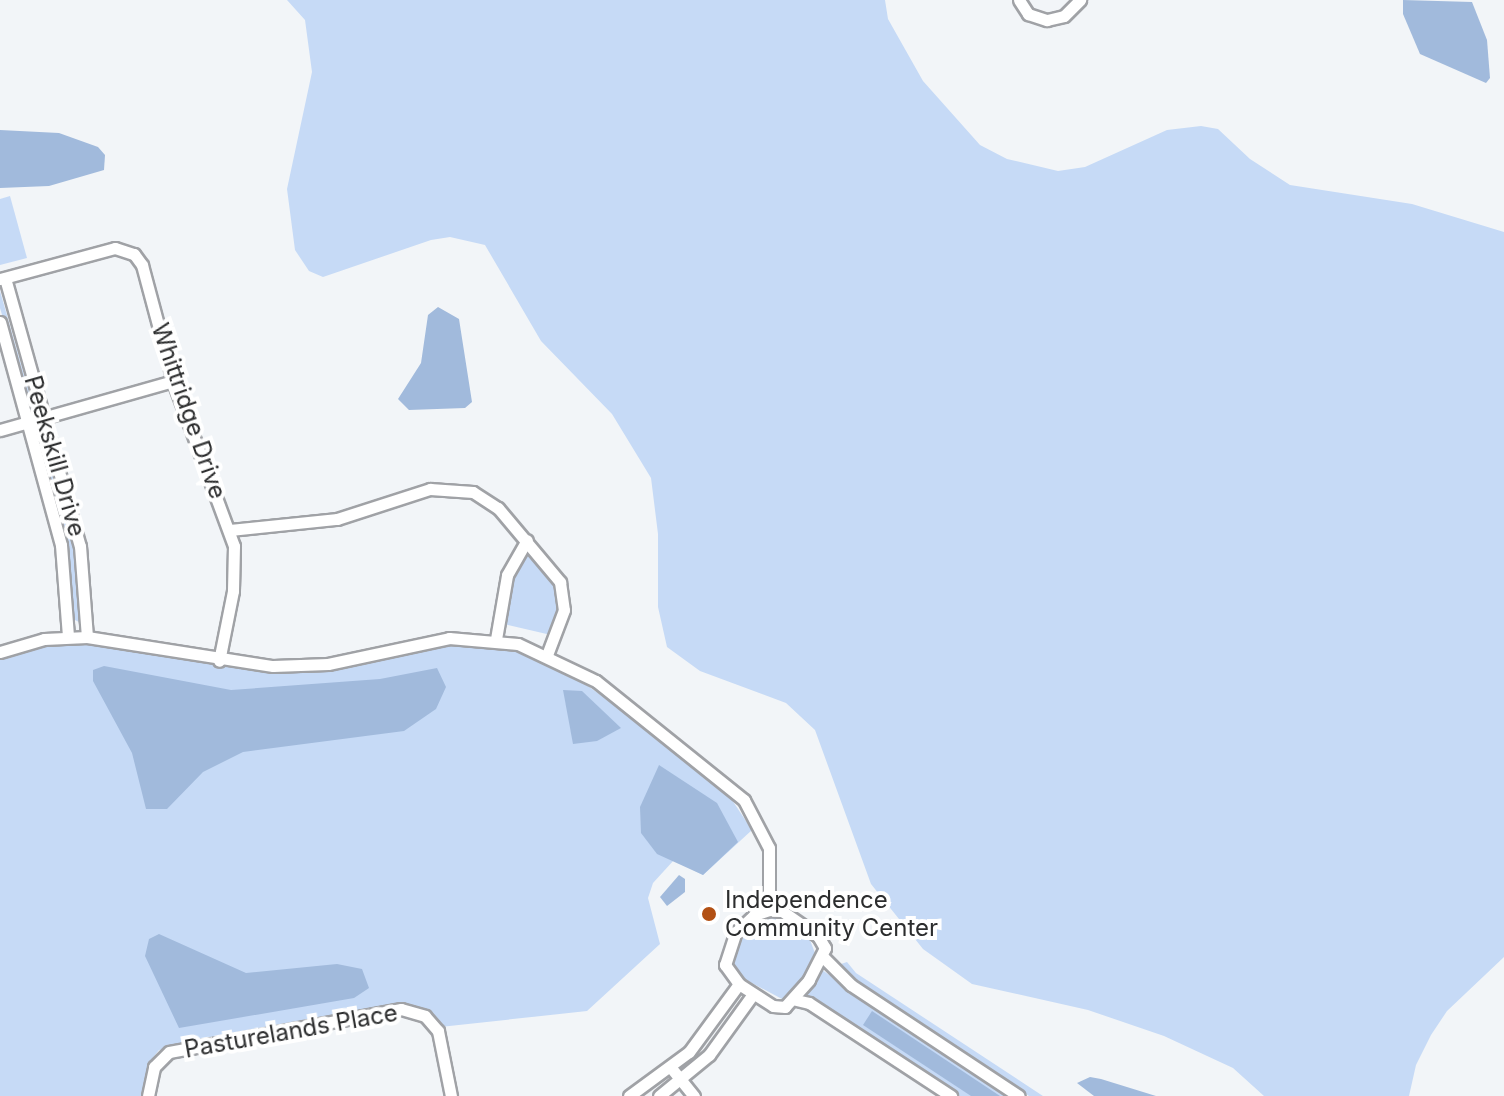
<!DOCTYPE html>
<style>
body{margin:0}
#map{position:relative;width:1504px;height:1096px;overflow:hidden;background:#f2f5f8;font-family:Inter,sans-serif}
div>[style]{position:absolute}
.green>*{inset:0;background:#c6daf6}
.water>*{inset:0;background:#a1badc}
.roads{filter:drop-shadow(2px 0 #a0a2a6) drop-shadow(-2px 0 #a0a2a6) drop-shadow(0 2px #a0a2a6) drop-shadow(0 -2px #a0a2a6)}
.minor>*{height:11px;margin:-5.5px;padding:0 5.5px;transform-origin:5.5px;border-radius:5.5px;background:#fff}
.dots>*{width:22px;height:22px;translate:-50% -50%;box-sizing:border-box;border:4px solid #fff;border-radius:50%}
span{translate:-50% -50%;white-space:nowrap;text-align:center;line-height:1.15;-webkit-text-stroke:8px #fff;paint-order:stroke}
.street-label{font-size:24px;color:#2c2d2e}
.poi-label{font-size:24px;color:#2c2d2e}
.left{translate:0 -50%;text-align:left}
</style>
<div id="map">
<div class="green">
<div style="clip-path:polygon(287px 0,885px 0,888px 19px,923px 81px,980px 145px,1007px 159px,1058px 171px,1085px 167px,1167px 130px,1201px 126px,1218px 129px,1250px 159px,1290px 185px,1412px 204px,1504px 232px,1504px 957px,1447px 1011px,1431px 1035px,1416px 1065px,1409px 1096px,1264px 1096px,1233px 1068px,1164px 1036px,1088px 1010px,972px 984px,923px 949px,871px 884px,815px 730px,786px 703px,700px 671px,667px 647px,658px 607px,658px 534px,651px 478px,612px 414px,541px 341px,485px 245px,450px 237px,431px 240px,323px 277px,309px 271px,295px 250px,287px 189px,312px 72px,305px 20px)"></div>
<div style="clip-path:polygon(10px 196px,27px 258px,0 265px,0 199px)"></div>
<div style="clip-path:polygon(0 291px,33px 406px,31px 413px,0 308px)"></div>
<div style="clip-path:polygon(38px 431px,75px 535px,81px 623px,71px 618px,68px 562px)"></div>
<div style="clip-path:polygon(532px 553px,554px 579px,559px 611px,551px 635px,504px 624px,512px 576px,522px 555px)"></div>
<div style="clip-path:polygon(81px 642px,269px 671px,316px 671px,431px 645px,499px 645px,560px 667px,633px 717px,732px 800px,752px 830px,703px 875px,674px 860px,653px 883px,648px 898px,660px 944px,587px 1011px,440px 1027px,417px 1006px,382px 1006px,159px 1050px,148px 1064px,141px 1096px,0 1096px,0 658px,39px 645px)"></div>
<div style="clip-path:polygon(777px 916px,808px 935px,815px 953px,808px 972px,782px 999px,735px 974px,731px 965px,746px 931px,759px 918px)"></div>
<div style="clip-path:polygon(847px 962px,856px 973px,1043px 1096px,1029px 1096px,848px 980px,835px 966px)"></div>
<div style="clip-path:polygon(822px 970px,1010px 1096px,960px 1096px,806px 995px)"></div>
</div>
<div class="water">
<div style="clip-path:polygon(1403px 0,1472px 2px,1487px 40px,1490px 78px,1486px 83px,1420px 54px,1403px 14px)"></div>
<div style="clip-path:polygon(0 130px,59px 133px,98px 147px,105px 155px,104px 170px,49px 186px,0 188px)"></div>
<div style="clip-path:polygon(438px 307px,459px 319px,472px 402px,465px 408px,409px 410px,398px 399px,421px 363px,428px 315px)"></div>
<div style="clip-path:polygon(104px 666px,231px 690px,380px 679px,437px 668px,446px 687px,436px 709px,404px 731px,243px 752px,203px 772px,167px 809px,146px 809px,132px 753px,93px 681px,93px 670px)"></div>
<div style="clip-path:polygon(563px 690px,582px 691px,621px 728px,597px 741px,573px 744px)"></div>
<div style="clip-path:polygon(659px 765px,717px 803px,738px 842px,703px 875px,657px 854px,641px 833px,640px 807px)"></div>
<div style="clip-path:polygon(679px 875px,685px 879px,685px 892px,667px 906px,660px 897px)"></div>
<div style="clip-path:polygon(159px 934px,246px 973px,337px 964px,362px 969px,369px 988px,354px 998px,179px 1028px,145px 956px,149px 939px)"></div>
<div style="clip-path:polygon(872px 1011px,1000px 1096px,971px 1096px,863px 1025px)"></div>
<div style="clip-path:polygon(1090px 1077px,1101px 1079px,1156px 1096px,1094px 1096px,1077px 1083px)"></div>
</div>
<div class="roads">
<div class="minor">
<div style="left:1019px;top:0;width:17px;rotate:57deg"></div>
<div style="left:1028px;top:14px;width:20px;rotate:18deg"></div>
<div style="left:1047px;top:20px;width:17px;rotate:-13deg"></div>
<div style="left:1064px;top:16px;width:23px;rotate:-45deg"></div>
<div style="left:5px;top:278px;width:278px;rotate:74.4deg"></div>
<div style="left:80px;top:546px;width:91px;rotate:85.6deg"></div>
<div style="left:0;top:279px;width:119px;rotate:-15.1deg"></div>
<div style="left:115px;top:248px;width:20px;rotate:18deg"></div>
<div style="left:134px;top:254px;width:14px;rotate:54deg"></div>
<div style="left:142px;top:265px;width:120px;rotate:75deg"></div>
<div style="left:173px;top:381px;width:176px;rotate:69.7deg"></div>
<div style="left:234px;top:546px;width:45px;rotate:91.3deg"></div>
<div style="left:233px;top:591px;width:71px;rotate:101.3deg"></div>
<div style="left:0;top:322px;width:231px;rotate:74.7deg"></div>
<div style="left:61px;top:545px;width:92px;rotate:85.6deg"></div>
<div style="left:0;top:430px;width:180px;rotate:-15.8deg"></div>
<div style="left:230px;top:530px;width:108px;rotate:-5.9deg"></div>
<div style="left:337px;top:519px;width:98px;rotate:-17.9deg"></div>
<div style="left:430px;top:489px;width:43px;rotate:4deg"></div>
<div style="left:473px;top:492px;width:30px;rotate:33deg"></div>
<div style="left:498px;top:508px;width:97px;rotate:50deg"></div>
<div style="left:560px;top:582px;width:28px;rotate:82deg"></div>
<div style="left:564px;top:610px;width:48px;rotate:110.7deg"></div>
<div style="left:496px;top:639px;width:65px;rotate:-80.2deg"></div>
<div style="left:507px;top:575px;width:40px;rotate:-60.3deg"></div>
<div style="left:0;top:652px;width:46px;rotate:-16.5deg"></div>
<div style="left:44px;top:639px;width:43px;rotate:-2.7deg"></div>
<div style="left:87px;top:637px;width:188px;rotate:8.9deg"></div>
<div style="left:273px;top:666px;width:55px;rotate:-2.1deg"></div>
<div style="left:328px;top:664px;width:124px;rotate:-12.1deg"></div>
<div style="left:449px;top:638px;width:69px;rotate:5deg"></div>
<div style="left:518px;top:644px;width:86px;rotate:25.4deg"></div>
<div style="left:596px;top:681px;width:190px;rotate:38.8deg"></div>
<div style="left:744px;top:800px;width:54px;rotate:62.5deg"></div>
<div style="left:769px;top:848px;width:62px;rotate:90deg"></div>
<div style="left:769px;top:910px;width:13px;rotate:4deg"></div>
<div style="left:782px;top:911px;width:44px;rotate:34.8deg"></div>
<div style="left:818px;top:936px;width:14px;rotate:60deg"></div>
<div style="left:825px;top:948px;width:36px;rotate:117deg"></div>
<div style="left:809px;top:980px;width:36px;rotate:132deg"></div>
<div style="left:785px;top:1007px;width:12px;rotate:-175deg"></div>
<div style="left:773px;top:1006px;width:40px;rotate:-147.1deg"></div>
<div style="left:739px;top:984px;width:24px;rotate:-126deg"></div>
<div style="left:725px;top:965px;width:35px;rotate:-72deg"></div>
<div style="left:736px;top:932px;width:25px;rotate:-43deg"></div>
<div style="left:754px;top:915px;width:16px;rotate:-18deg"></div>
<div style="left:824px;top:958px;width:38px;rotate:45deg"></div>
<div style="left:851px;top:985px;width:201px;rotate:33.5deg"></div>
<div style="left:796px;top:1000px;width:13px;rotate:13deg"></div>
<div style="left:809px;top:1003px;width:170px;rotate:33.2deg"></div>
<div style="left:672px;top:1069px;width:35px;rotate:51deg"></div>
<div style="left:148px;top:1096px;width:30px;rotate:-78deg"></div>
<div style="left:154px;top:1067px;width:21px;rotate:-45deg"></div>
<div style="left:169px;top:1052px;width:236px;rotate:-10.5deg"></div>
<div style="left:401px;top:1009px;width:25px;rotate:16deg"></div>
<div style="left:425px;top:1016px;width:20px;rotate:49deg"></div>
<div style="left:438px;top:1031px;width:66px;rotate:78.7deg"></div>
<div style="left:629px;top:1096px;width:74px;rotate:-36.3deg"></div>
<div style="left:689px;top:1052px;width:84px;rotate:-53.7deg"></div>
<div style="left:659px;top:1096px;width:65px;rotate:-39.4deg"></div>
<div style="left:709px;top:1055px;width:75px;rotate:-54.2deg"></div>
</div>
</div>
<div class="dots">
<div style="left:709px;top:914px;background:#b25014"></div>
</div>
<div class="street-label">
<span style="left:189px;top:411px;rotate:71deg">Whittridge Drive</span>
<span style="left:55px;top:456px;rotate:74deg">Peekskill Drive</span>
<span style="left:291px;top:1031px;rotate:-10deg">Pasturelands Place</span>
</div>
<div class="poi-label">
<span class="left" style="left:725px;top:914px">Independence<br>Community Center</span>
</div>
</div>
